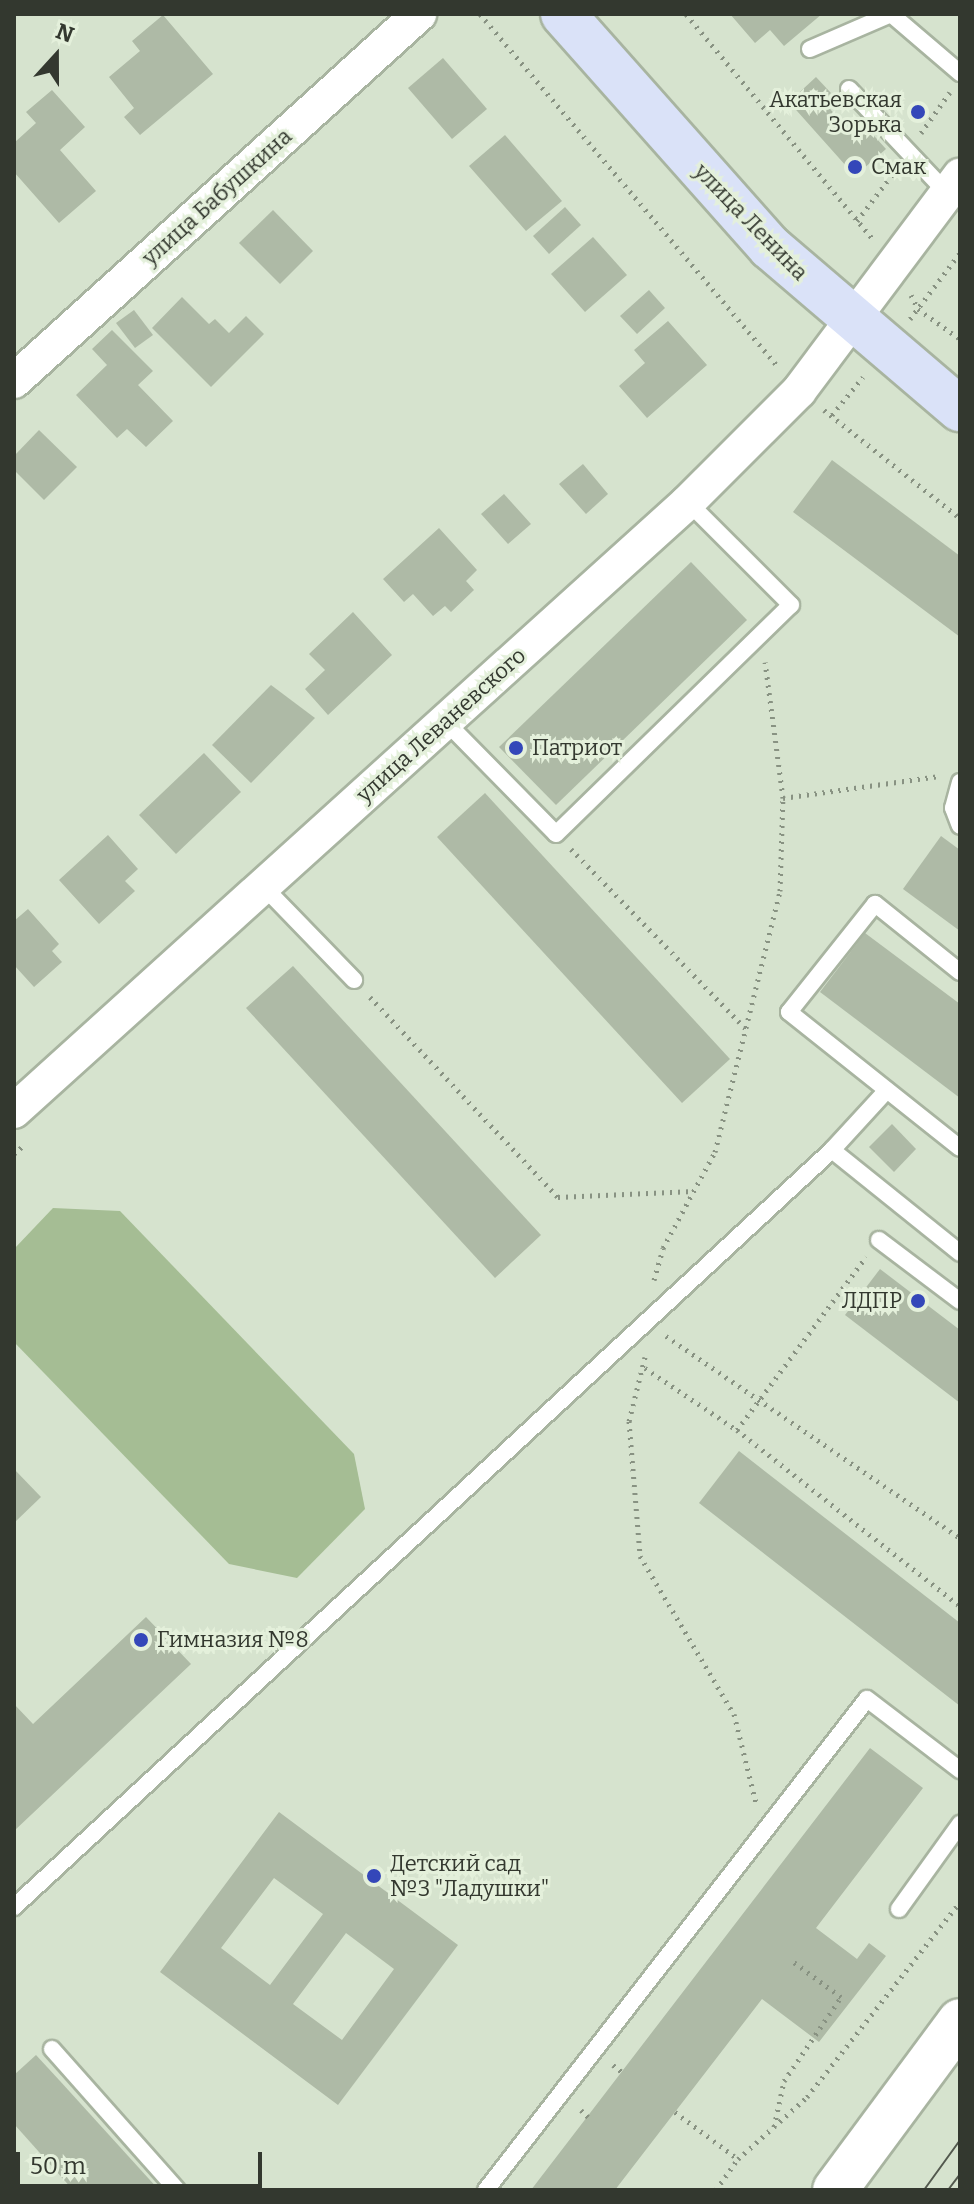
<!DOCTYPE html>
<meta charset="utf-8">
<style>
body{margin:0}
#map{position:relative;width:974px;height:2204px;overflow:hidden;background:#d6e3ce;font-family:Bitter,serif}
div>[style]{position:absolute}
.green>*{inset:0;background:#a5bd94}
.building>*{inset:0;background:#aebaa6}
.path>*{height:5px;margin-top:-2.5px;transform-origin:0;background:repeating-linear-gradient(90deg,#889282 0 2px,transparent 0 8px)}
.roads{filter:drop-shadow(2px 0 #a8b4a0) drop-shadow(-2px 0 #a8b4a0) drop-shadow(0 2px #a8b4a0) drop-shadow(0 -2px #a8b4a0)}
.service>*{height:16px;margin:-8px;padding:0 8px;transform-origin:8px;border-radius:8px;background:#fff}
.minor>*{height:34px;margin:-17px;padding:0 17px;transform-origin:17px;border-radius:17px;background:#fff}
.secondary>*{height:44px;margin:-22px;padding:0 22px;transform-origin:22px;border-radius:22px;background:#fff}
.primary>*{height:44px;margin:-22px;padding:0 22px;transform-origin:22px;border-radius:22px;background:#dae2f8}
.tram>*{height:2px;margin:-1px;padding:0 1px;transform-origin:1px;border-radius:1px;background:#53594e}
.dots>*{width:22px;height:22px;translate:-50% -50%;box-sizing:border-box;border:4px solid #e4f0db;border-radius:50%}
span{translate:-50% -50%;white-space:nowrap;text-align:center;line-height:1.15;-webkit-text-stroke:6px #e4f0db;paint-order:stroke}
.poi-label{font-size:22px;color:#33382f}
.right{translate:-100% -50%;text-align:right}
.left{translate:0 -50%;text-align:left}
.street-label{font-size:22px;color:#33382f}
.frame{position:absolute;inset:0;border:16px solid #33382f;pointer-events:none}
.north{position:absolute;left:16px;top:16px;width:80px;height:80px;-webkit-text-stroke:6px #e4f0db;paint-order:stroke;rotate:21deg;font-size:22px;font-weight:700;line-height:32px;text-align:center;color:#33382f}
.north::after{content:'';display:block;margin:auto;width:28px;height:36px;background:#33382f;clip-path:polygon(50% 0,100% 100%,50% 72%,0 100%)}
.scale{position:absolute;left:16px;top:2152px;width:246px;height:36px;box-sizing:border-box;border:4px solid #33382f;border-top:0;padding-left:10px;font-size:24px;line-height:28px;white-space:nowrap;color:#33382f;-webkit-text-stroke:6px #e4f0db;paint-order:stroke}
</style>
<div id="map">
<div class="green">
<div style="clip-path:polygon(53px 1208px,120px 1211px,354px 1454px,365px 1509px,297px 1578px,229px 1564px,14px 1342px,14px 1249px)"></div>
</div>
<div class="building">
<div style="clip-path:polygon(730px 14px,822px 14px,784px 46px,770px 30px,755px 43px)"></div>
<div style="clip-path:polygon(163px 15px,213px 74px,140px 135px,124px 117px,134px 108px,109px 77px,140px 51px,132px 41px)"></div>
<div style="clip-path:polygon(443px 58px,487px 109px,452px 139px,408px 88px)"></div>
<div style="clip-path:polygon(816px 77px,831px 93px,823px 101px,855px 137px,866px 127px,886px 149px,855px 176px,789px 102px)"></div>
<div style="clip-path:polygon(52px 90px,85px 127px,60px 150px,96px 191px,59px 223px,14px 172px,14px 143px,36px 123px,26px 112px)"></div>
<div style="clip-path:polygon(505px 135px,562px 201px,526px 231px,469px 166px)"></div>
<div style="clip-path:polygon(565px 207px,581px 225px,549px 254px,533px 236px)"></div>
<div style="clip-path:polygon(273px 210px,313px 251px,280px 284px,239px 243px)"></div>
<div style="clip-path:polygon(593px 237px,627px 275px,585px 312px,551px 274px)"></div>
<div style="clip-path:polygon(649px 290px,665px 308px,637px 334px,620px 316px)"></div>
<div style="clip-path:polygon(182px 297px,209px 324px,215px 319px,229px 333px,246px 316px,264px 334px,211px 387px,152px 328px)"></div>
<div style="clip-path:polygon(134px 310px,153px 335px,135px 348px,116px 323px)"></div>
<div style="clip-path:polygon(668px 321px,707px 365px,647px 418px,619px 386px,645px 363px,634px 350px)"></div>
<div style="clip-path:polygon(112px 330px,153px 371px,138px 385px,173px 421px,146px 447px,127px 429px,117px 438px,76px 395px,107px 365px,92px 349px)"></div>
<div style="clip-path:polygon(39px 430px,77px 467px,44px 500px,14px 470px,14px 456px)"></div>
<div style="clip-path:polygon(832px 460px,960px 556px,960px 637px,793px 512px)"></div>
<div style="clip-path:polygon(583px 464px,608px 494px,586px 514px,559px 484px)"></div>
<div style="clip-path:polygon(504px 494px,531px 524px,508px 544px,481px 514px)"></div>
<div style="clip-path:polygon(439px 528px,477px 570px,466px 581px,474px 590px,451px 612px,445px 606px,433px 616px,413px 594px,404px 602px,383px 579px)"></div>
<div style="clip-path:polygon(691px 562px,747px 620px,556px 805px,499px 747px)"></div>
<div style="clip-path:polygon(353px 612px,392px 655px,328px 715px,305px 689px,325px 670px,309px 654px)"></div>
<div style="clip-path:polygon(271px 685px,315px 718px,251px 783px,212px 745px)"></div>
<div style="clip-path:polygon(204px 753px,241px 792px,176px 854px,139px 815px)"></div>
<div style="clip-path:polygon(485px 793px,730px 1059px,682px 1103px,437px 837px)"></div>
<div style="clip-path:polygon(108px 835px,138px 869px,125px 881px,135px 891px,99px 924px,59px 880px)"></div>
<div style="clip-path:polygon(941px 836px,960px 850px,960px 931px,903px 889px)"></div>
<div style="clip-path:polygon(28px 909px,59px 944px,52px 951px,62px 962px,34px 987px,14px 965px,14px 921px)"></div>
<div style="clip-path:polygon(865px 933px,960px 1004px,960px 1098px,820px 992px)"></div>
<div style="clip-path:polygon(293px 966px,541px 1235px,495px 1278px,246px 1008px)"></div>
<div style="clip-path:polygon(892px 1124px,916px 1149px,894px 1172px,869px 1147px)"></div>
<div style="clip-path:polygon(880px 1269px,960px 1330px,960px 1403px,845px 1315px)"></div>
<div style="clip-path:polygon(739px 1451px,960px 1623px,960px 1706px,699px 1503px)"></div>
<div style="clip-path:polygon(14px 1469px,41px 1497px,14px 1523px)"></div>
<div style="clip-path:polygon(146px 1617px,191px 1664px,14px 1831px,14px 1704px,33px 1724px)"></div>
<div style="clip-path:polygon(870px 1748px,923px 1788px,816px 1928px,857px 1959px,869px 1943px,886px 1956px,819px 2042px,762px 1999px,615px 2190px,531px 2190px)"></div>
<div style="clip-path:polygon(evenodd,279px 1812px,458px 1945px,338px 2105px,160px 1972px,279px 1812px,274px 1878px,323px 1914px,270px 1985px,221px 1948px,274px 1878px,279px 1812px,346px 1933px,394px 1969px,342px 2040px,293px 2004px,346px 1933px)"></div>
<div style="clip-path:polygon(36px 2055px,60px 2081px,159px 2190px,73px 2190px,14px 2124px,14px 2075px)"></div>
</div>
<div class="path">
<div style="left:480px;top:14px;width:463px;rotate:49.8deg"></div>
<div style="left:686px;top:14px;width:291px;rotate:50.3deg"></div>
<div style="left:921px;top:133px;width:50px;rotate:-54.7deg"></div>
<div style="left:857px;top:221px;width:63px;rotate:-52.8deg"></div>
<div style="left:911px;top:295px;width:16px;rotate:63deg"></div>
<div style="left:918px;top:309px;width:52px;rotate:35.5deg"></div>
<div style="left:910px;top:319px;width:83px;rotate:-52.9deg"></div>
<div style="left:824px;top:410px;width:174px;rotate:38.5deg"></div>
<div style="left:832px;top:415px;width:49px;rotate:-50.8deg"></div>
<div style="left:783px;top:798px;width:158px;rotate:-8deg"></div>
<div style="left:571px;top:849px;width:254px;rotate:45.8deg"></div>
<div style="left:370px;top:997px;width:274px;rotate:46.8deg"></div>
<div style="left:558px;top:1197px;width:136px;rotate:-2.5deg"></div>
<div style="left:14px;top:1154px;width:15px;rotate:-42deg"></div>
<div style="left:654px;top:1280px;width:33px;rotate:-74deg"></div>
<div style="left:663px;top:1248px;width:109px;rotate:-61.6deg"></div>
<div style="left:715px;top:1152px;width:269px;rotate:-76deg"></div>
<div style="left:780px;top:891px;width:93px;rotate:-88.2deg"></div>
<div style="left:783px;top:798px;width:137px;rotate:-97.5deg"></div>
<div style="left:666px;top:1336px;width:357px;rotate:34.5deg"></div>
<div style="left:645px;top:1357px;width:66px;rotate:104deg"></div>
<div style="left:629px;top:1421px;width:135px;rotate:85.3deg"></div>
<div style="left:640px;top:1556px;width:184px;rotate:59.3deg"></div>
<div style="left:734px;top:1714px;width:92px;rotate:76.1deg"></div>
<div style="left:645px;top:1368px;width:111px;rotate:34deg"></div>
<div style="left:737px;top:1430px;width:284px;rotate:38.3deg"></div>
<div style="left:737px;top:1430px;width:216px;rotate:-53.3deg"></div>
<div style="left:613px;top:2065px;width:11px;rotate:38deg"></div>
<div style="left:581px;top:2110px;width:10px;rotate:45deg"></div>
<div style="left:675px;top:2112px;width:79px;rotate:36.7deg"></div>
<div style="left:774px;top:2127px;width:47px;rotate:-77.7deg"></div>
<div style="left:784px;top:2081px;width:102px;rotate:-55.8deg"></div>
<div style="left:841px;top:1997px;width:62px;rotate:-143.5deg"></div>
<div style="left:716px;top:2190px;width:38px;rotate:-55deg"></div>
<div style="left:738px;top:2159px;width:93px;rotate:-41.9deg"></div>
<div style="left:807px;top:2097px;width:248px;rotate:-51.9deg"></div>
</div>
<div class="roads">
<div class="service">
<div style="left:810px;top:49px;width:88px;rotate:-23.4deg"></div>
<div style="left:891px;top:14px;width:91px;rotate:40.5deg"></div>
<div style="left:849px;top:89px;width:143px;rotate:46.7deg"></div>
<div style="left:445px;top:721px;width:158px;rotate:45.5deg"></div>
<div style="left:556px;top:834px;width:328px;rotate:-44.3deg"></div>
<div style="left:791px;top:605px;width:146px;rotate:-135deg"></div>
<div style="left:960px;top:782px;width:27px;rotate:105deg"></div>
<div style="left:953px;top:808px;width:19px;rotate:69deg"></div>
<div style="left:263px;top:886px;width:131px;rotate:45.9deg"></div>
<div style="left:960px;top:972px;width:109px;rotate:-141.3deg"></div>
<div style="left:875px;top:904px;width:138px;rotate:128.5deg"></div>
<div style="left:789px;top:1012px;width:218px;rotate:38.5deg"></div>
<div style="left:832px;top:1150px;width:81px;rotate:-47.5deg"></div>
<div style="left:879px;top:1240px;width:101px;rotate:37deg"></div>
<div style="left:14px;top:1907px;width:1115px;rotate:-42.78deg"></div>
<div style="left:832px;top:1150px;width:164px;rotate:38.8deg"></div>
<div style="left:899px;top:1909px;width:105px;rotate:-54.3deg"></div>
<div style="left:52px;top:2049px;width:188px;rotate:48.4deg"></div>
<div style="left:486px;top:2190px;width:621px;rotate:-52.19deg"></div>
<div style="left:867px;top:1699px;width:117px;rotate:37.4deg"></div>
</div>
<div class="minor">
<div style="left:14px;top:381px;width:547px;rotate:-42.18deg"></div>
<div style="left:14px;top:1111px;width:908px;rotate:-42.1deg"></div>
<div style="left:688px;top:502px;width:157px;rotate:-45deg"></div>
<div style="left:799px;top:391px;width:269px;rotate:-53.2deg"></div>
</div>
<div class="secondary">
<div style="left:835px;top:2190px;width:210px;rotate:-53.5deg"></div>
</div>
<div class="primary">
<div style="left:563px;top:14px;width:312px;rotate:48.4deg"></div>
<div style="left:770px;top:247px;width:250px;rotate:40.5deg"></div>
</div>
</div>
<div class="tram">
<div style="left:924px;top:2190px;width:62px;rotate:-54.2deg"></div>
<div style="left:948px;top:2190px;width:20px;rotate:-53deg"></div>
</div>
<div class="dots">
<div style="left:918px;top:112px;background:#3447b9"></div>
<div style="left:855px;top:167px;background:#3447b9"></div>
<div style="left:516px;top:748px;background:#3447b9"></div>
<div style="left:918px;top:1301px;background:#3447b9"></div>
<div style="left:141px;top:1640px;background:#3447b9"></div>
<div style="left:374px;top:1876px;background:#3447b9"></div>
</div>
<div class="poi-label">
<span class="right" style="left:902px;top:112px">Акатьевская<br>Зорька</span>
<span class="left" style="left:871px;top:167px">Смак</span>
<span class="left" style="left:532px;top:748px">Патриот</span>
<span class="right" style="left:902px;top:1301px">ЛДПР</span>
<span class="left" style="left:157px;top:1640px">Гимназия №8</span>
<span class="left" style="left:390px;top:1876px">Детский сад<br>№3 "Ладушки"</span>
</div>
<div class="street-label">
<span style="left:217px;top:197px;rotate:-42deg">улица Бабушкина</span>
<span style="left:751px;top:222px;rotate:46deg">улица Ленина</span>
<span style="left:441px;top:725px;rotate:-42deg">улица Леваневского</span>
</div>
<div class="frame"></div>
<div class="north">N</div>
<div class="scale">50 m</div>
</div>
